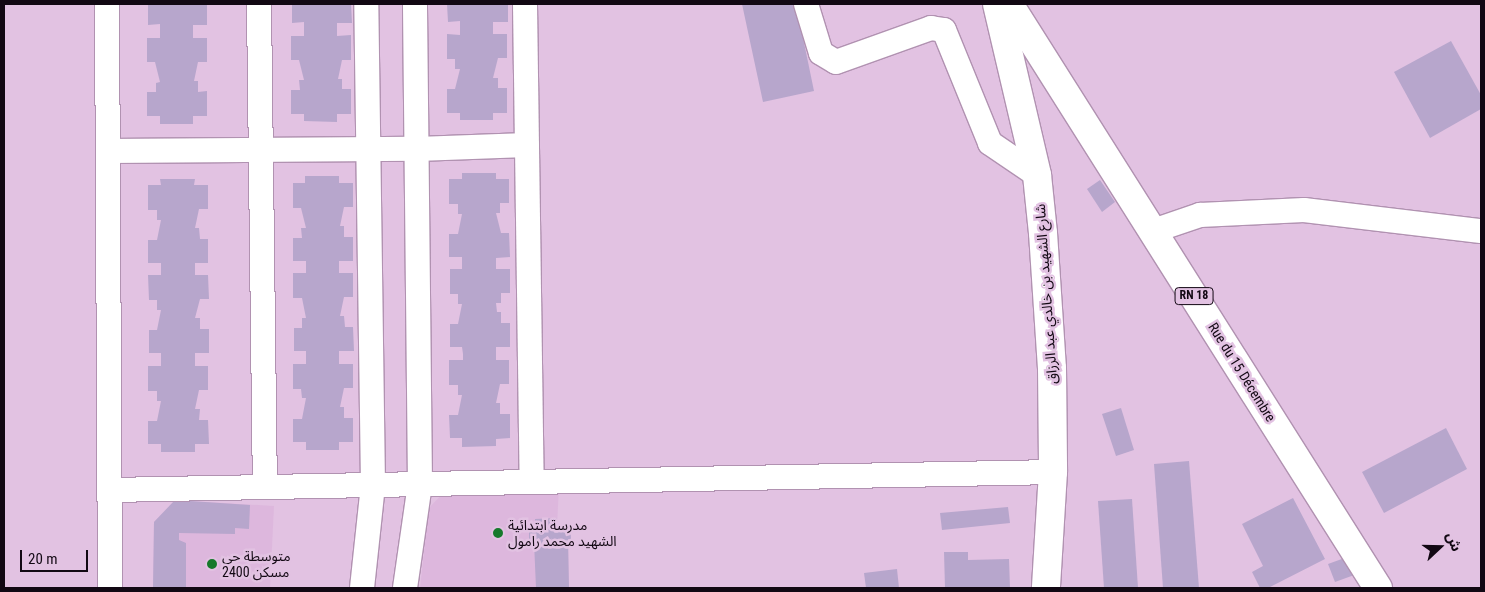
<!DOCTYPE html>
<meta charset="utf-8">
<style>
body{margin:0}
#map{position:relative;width:1485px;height:592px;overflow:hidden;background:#e2c2e2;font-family:"Roboto Condensed","Noto Sans Arabic",sans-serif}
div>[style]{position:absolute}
.built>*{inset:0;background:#ddb7dd}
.building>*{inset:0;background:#b7a6cc}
.roads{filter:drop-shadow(1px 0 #b192b1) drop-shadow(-1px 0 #b192b1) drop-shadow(0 1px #b192b1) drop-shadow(0 -1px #b192b1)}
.street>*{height:24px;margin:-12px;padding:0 12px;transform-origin:12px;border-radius:12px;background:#fff}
.secondary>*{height:28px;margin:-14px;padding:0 14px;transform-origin:14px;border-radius:14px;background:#fff}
.primary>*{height:28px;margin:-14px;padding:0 14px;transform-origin:14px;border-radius:14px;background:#fff}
.dots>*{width:14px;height:14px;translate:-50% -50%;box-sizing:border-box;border:2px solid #e2c2e2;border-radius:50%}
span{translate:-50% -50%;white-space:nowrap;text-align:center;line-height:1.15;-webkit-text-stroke:5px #e2c2e2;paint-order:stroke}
.shield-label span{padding:1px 4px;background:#e2c2e2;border:1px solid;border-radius:4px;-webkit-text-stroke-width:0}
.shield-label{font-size:12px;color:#120813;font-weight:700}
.street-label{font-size:14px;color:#120813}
.poi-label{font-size:14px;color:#120813}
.left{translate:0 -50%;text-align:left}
.frame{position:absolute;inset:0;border:5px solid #120813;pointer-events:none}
.north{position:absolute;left:1415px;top:522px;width:50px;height:50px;-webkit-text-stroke:4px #e2c2e2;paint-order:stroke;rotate:69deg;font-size:14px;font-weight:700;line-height:20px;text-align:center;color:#120813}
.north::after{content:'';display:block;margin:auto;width:18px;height:22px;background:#120813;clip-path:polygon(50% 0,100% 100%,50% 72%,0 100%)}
.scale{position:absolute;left:20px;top:550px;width:68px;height:22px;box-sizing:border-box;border:2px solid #120813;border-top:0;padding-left:6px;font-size:15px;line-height:18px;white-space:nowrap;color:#120813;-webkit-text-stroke:4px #e2c2e2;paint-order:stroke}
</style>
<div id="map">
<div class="built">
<div style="clip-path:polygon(559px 487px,557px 526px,570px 525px,571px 539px,568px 540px,569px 588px,420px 588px,429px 508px,447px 489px)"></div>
<div style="clip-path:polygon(175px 500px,274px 506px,270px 588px,153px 588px,154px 522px)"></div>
</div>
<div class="building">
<div style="clip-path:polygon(148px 4px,207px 4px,207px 25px,193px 25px,193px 38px,207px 38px,207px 62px,198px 62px,194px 81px,198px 81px,198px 92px,207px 91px,207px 116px,193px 116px,193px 124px,160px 124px,160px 116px,147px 116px,147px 92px,156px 92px,156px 83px,160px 82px,155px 62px,147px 62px,147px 38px,160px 38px,160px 24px,148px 25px)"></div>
<div style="clip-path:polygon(292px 4px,351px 4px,352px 23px,337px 23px,337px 36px,351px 35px,351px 60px,342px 60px,338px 79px,342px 79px,342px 89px,351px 89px,351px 114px,337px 114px,337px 122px,304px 121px,304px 114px,291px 114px,291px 90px,300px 90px,299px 80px,304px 80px,299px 60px,291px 60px,291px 36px,304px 36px,304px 22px,292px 23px)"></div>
<div style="clip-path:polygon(447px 4px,508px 4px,508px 22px,493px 22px,493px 34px,507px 34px,507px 58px,498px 58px,493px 78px,498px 78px,498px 88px,507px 88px,507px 113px,493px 113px,493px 120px,460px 120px,460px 113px,447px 113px,447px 89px,455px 89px,460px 69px,455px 69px,455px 59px,447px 59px,447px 34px,460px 35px,460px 21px,448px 22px)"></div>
<div style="clip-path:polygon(742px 4px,796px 4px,814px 91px,763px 102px)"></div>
<div style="clip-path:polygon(1451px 41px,1481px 95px,1481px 109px,1430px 138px,1394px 72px)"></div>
<div style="clip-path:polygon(462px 173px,496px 173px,496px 179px,509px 179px,509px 203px,500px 203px,500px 213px,496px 213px,501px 233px,509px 233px,510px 257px,496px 258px,496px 269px,510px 269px,510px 293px,501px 293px,501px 303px,496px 303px,497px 312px,501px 312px,501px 323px,510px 323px,510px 347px,496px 347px,496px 360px,509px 360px,509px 384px,500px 384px,496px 403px,500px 403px,500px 414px,510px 414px,510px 438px,496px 439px,496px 446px,462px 447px,462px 438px,450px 438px,449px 415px,458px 415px,462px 395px,458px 395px,458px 385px,449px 385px,449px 360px,463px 360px,463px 354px,462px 347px,450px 347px,450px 324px,458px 324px,462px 304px,458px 304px,458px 294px,450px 294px,450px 269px,462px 269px,462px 257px,449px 257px,449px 234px,458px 234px,462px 214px,458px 214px,458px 204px,449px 204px,449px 179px,462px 179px)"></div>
<div style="clip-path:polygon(305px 176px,339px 176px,339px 183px,353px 183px,353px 207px,344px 207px,340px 226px,344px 226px,344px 237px,353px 237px,353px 261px,339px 261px,339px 273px,353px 273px,353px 297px,344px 297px,340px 316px,344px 316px,345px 327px,353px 327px,354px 351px,339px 351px,339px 364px,353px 364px,353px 388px,344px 388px,340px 407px,344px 407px,344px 418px,353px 418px,353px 442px,339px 442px,339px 450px,306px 450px,306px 442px,293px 442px,293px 419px,302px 419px,306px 398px,302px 398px,301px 389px,293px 389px,293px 364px,306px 364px,306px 351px,294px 351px,294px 328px,302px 328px,302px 318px,306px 318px,302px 298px,293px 298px,293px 273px,306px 273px,306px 261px,293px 261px,293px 238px,302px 238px,301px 228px,306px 228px,301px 208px,293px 208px,293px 183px,305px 183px)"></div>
<div style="clip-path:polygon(160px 179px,195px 179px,194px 185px,208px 185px,208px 209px,199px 209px,195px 228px,199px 228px,200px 239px,208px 239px,208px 263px,195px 263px,195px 275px,208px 275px,209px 299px,200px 299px,195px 318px,200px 318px,200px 329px,209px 329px,209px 353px,195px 353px,195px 366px,208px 366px,208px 390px,199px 390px,195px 409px,200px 409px,199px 420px,208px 420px,209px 444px,195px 444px,195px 452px,161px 452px,161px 444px,148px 444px,148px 421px,157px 421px,161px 401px,157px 401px,157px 391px,148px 391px,148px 366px,161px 366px,161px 353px,149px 353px,149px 330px,157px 330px,161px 310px,157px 310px,157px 300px,149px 300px,148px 275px,161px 275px,161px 263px,148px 263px,148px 240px,157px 240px,161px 220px,157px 220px,157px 210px,148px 210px,148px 185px,161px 185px)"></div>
<div style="clip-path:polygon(1100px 180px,1115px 202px,1102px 212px,1087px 189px)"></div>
<div style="clip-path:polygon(1121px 408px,1134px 450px,1116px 456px,1102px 414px)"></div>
<div style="clip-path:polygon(1446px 428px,1467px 469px,1384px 513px,1362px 472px)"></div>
<div style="clip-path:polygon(1189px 461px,1199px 588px,1163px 588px,1154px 464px)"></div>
<div style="clip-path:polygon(1293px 498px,1325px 559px,1268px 588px,1260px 588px,1252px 572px,1263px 566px,1242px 524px)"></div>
<div style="clip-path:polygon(1132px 499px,1138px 588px,1104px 588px,1098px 501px)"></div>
<div style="clip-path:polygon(175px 500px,250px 505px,249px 529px,235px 528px,235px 534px,179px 533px,179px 540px,186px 543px,186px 588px,153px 588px,154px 522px)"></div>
<div style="clip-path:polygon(1008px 507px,1010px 523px,942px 530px,940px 513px)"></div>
<div style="clip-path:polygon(557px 518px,557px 526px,570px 525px,571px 539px,568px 539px,569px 588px,536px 588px,534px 542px,529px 542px,529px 528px,535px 527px,535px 519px)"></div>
<div style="clip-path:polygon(944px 552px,968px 552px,968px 560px,1009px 559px,1010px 588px,945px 588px)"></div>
<div style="clip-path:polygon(1350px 556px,1357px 574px,1335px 582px,1328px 564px)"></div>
<div style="clip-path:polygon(897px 569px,899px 588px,866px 588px,864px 573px)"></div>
</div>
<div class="roads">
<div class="street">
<div style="left:107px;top:4px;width:584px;rotate:89.71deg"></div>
<div style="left:259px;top:4px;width:483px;rotate:89.3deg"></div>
<div style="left:525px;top:4px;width:478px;rotate:89.2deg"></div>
<div style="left:806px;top:4px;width:51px;rotate:73deg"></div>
<div style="left:821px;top:53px;width:17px;rotate:31deg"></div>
<div style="left:836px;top:62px;width:101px;rotate:-19.7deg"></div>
<div style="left:931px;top:28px;width:13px;rotate:9deg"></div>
<div style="left:944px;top:30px;width:122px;rotate:67.8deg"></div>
<div style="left:990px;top:143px;width:57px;rotate:34.2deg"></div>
<div style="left:108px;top:151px;width:309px;rotate:-0.4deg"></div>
<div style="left:417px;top:149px;width:110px;rotate:-2.1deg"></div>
<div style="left:1153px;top:231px;width:50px;rotate:-18.8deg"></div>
<div style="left:1200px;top:215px;width:104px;rotate:-2.8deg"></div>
<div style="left:1304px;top:210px;width:178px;rotate:6.8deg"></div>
<div style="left:110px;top:490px;width:943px;rotate:-1.09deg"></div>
<div style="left:362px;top:588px;width:104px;rotate:-83.9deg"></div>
<div style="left:373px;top:485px;width:481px;rotate:-90.8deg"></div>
<div style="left:405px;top:588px;width:105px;rotate:-81.8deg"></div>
<div style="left:420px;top:484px;width:480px;rotate:-90.6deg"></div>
</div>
<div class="secondary">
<div style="left:997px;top:4px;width:176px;rotate:76.8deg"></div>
<div style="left:1037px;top:175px;width:58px;rotate:84.1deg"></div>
<div style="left:1043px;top:233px;width:135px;rotate:86.2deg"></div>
<div style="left:1052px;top:368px;width:104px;rotate:89.4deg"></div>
<div style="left:1053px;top:472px;width:116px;rotate:93.5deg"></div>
</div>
<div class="primary">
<div style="left:1009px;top:4px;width:691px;rotate:57.71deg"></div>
</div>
</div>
<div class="dots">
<div style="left:498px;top:533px;background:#16792b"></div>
<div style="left:212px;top:564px;background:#16792b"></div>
</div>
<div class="shield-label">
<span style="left:1194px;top:296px">RN 18</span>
</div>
<div class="street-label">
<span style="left:1046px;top:294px;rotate:-94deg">شارع الشهيد بن خالدي عبد الرزاق</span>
<span style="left:1242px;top:372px;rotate:58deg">Rue du 15 Décembre</span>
</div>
<div class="poi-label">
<span class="left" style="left:508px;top:533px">مدرسة ابتدائية<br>الشهيد محمد رامول</span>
<span class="left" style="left:222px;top:564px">متوسطة حي<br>2400 مسكن</span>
</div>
<div class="frame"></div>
<div class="north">ش</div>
<div class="scale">20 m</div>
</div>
